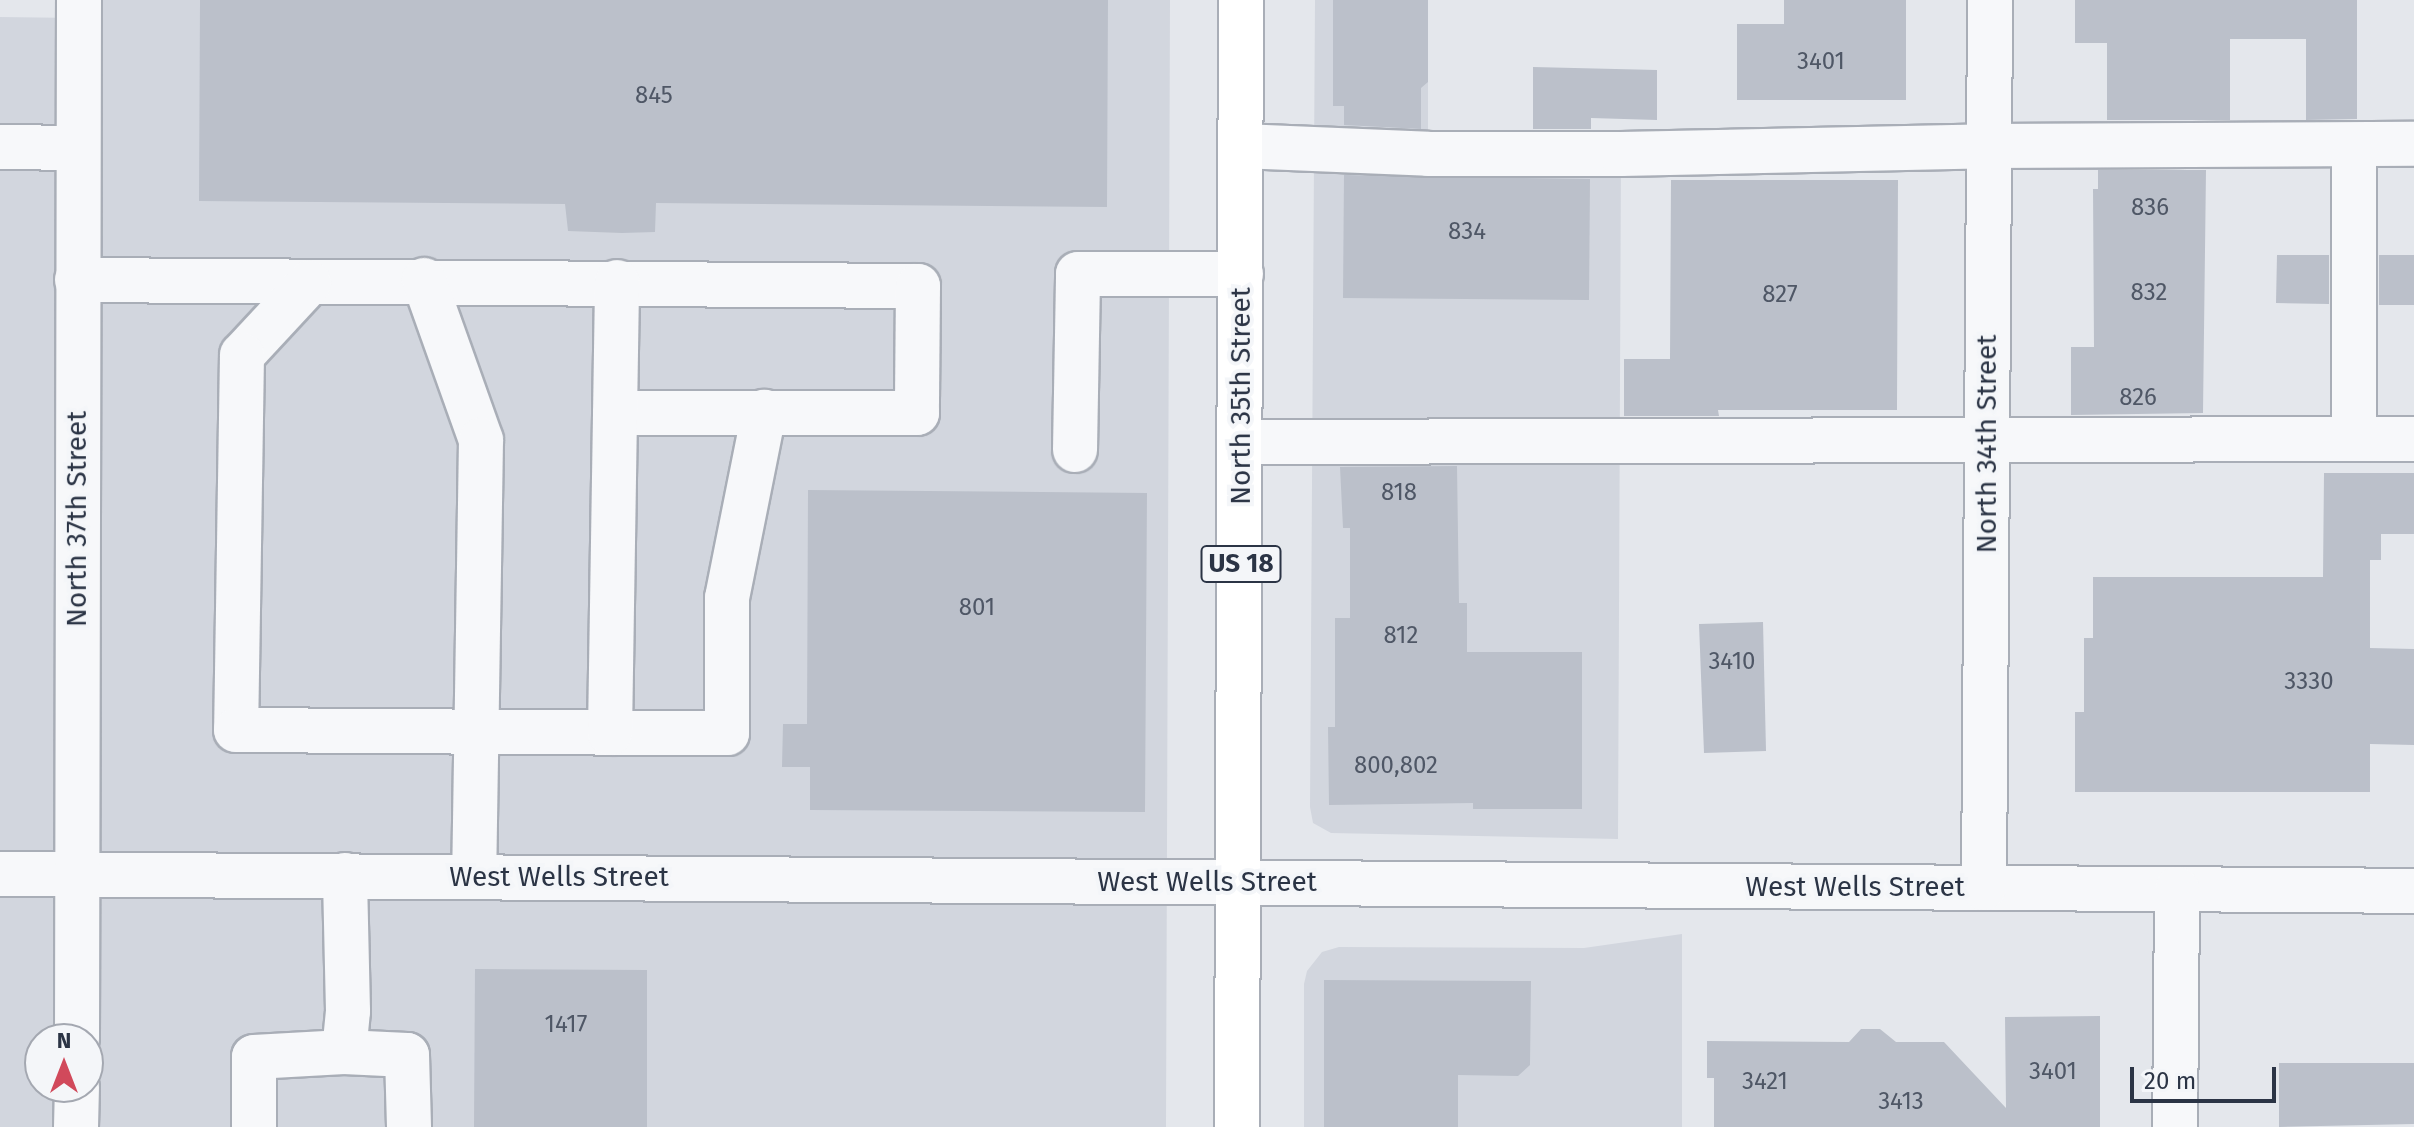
<!DOCTYPE html>
<style>
body{margin:0}
#map{position:relative;width:2414px;height:1127px;overflow:hidden;background:#e4e7ec;font-family:"Fira Sans",sans-serif}
div>[style]{position:absolute}
.built>*{inset:0;background:#d2d6de}
.building>*{inset:0;background:#bbc0ca}
.roads{filter:drop-shadow(2px 0 #a9aeb7) drop-shadow(-2px 0 #a9aeb7) drop-shadow(0 2px #a9aeb7) drop-shadow(0 -2px #a9aeb7)}
.minor>*{height:44px;margin:-22px;padding:0 22px;transform-origin:22px;border-radius:22px;background:#f7f8fa}
.major>*{height:44px;margin:-22px;padding:0 22px;transform-origin:22px;border-radius:22px;background:#fff}
span{translate:-50% -50%;white-space:nowrap;text-align:center;line-height:1.15;-webkit-text-stroke:8px #f4f6f9;paint-order:stroke}
.number-label{font-size:24px;color:#4f5766}
.number-label span{-webkit-text-stroke-width:0}
.shield-label span{padding:2px 6px;background:#f4f6f9;border:2px solid;border-radius:6px;-webkit-text-stroke-width:0}
.shield-label{font-size:26px;color:#2b3445;font-weight:700}
.street-label{font-size:28px;color:#2b3445}
.north{position:absolute;left:24px;top:1023px;width:80px;height:80px;box-sizing:border-box;background:#f4f6f9;border:2px solid #a4a8b1;border-radius:50%;rotate:0deg;font-size:22px;font-weight:700;line-height:32px;text-align:center;color:#2b3445}
.north::after{content:'';display:block;margin:auto;width:28px;height:36px;background:#d1495b;clip-path:polygon(50% 0,100% 100%,50% 72%,0 100%)}
.scale{position:absolute;left:2130px;top:1067px;width:146px;height:36px;box-sizing:border-box;border:4px solid #2b3445;border-top:0;padding-left:10px;font-size:24px;line-height:28px;white-space:nowrap;color:#2b3445;-webkit-text-stroke:6px #f4f6f9;paint-order:stroke}
</style>
<div id="map">
<div class="built">
<div style="clip-path:polygon(evenodd,79px 0,1170px 0,1166px 1127px,0 1127px,0 17px,78px 18px,79px 0,40px 1039px,88px 1039px,88px 1087px,40px 1087px,40px 1039px)"></div>
<div style="clip-path:polygon(1315px 0,1428px 0,1428px 154px,1621px 154px,1618px 839px,1331px 833px,1313px 823px,1310px 807px)"></div>
<div style="clip-path:polygon(1682px 934px,1682px 1127px,1304px 1127px,1304px 984px,1307px 971px,1322px 952px,1339px 947px,1584px 948px)"></div>
</div>
<div class="building">
<div style="clip-path:polygon(200px 0,1108px 0,1107px 207px,656px 203px,655px 232px,622px 233px,568px 231px,565px 204px,199px 201px)"></div>
<div style="clip-path:polygon(1333px 0,1428px 0,1428px 82px,1421px 88px,1421px 129px,1344px 125px,1344px 106px,1333px 106px)"></div>
<div style="clip-path:polygon(1784px 0,1906px 0,1906px 100px,1737px 100px,1737px 24px,1784px 24px)"></div>
<div style="clip-path:polygon(2075px 0,2357px 0,2357px 119px,2306px 120px,2306px 39px,2230px 39px,2230px 120px,2107px 120px,2107px 43px,2075px 43px)"></div>
<div style="clip-path:polygon(1533px 67px,1657px 70px,1657px 120px,1591px 118px,1591px 129px,1533px 129px)"></div>
<div style="clip-path:polygon(2098px 170px,2206px 170px,2203px 413px,2071px 415px,2071px 347px,2094px 347px,2093px 189px,2098px 189px)"></div>
<div style="clip-path:polygon(1344px 175px,1590px 179px,1589px 300px,1343px 298px)"></div>
<div style="clip-path:polygon(1671px 180px,1898px 180px,1897px 410px,1718px 410px,1719px 416px,1624px 416px,1624px 359px,1670px 359px)"></div>
<div style="clip-path:polygon(2277px 255px,2329px 255px,2329px 304px,2276px 303px)"></div>
<div style="clip-path:polygon(2379px 255px,2414px 255px,2414px 305px,2379px 305px)"></div>
<div style="clip-path:polygon(1457px 466px,1459px 603px,1467px 603px,1467px 652px,1582px 652px,1582px 809px,1473px 809px,1473px 803px,1329px 805px,1328px 727px,1335px 727px,1335px 618px,1350px 618px,1350px 528px,1343px 528px,1340px 467px)"></div>
<div style="clip-path:polygon(2324px 473px,2414px 473px,2414px 534px,2381px 534px,2381px 560px,2370px 560px,2370px 648px,2414px 649px,2414px 745px,2370px 744px,2370px 792px,2075px 792px,2075px 712px,2084px 712px,2084px 638px,2093px 638px,2093px 577px,2323px 577px)"></div>
<div style="clip-path:polygon(808px 490px,1147px 493px,1145px 812px,810px 810px,810px 767px,782px 767px,783px 724px,807px 724px)"></div>
<div style="clip-path:polygon(1763px 622px,1766px 751px,1704px 753px,1699px 624px)"></div>
<div style="clip-path:polygon(475px 969px,647px 970px,647px 1127px,474px 1127px)"></div>
<div style="clip-path:polygon(1324px 980px,1531px 981px,1530px 1065px,1518px 1076px,1458px 1075px,1458px 1127px,1324px 1127px)"></div>
<div style="clip-path:polygon(2100px 1016px,2100px 1127px,1714px 1127px,1714px 1078px,1707px 1078px,1707px 1041px,1849px 1042px,1861px 1029px,1880px 1029px,1896px 1042px,1944px 1042px,2006px 1108px,2005px 1017px)"></div>
<div style="clip-path:polygon(2279px 1063px,2414px 1063px,2414px 1124px,2279px 1127px)"></div>
</div>
<div class="roads">
<div class="minor">
<div style="left:2354px;top:145px;width:294px;rotate:90deg"></div>
<div style="left:1241px;top:146px;width:187px;rotate:2.4deg"></div>
<div style="left:1428px;top:154px;width:193px"></div>
<div style="left:1621px;top:154px;width:368px;rotate:-1.2deg"></div>
<div style="left:1989px;top:146px;width:425px;rotate:-0.3deg"></div>
<div style="left:0;top:147px;width:78px;rotate:0.7deg"></div>
<div style="left:77px;top:280px;width:841px;rotate:0.41deg"></div>
<div style="left:918px;top:286px;width:127px;rotate:90.5deg"></div>
<div style="left:917px;top:413px;width:302px;rotate:180deg"></div>
<div style="left:424px;top:280px;width:170px;rotate:70.4deg"></div>
<div style="left:481px;top:440px;width:436px;rotate:90.9deg"></div>
<div style="left:309px;top:283px;width:98px;rotate:132.9deg"></div>
<div style="left:242px;top:355px;width:375px;rotate:90.9deg"></div>
<div style="left:236px;top:730px;width:491px;rotate:0.4deg"></div>
<div style="left:727px;top:733px;width:135px;rotate:-90deg"></div>
<div style="left:727px;top:598px;width:190px;rotate:-78.7deg"></div>
<div style="left:1241px;top:442px;width:1173px;rotate:-0.15deg"></div>
<div style="left:1075px;top:450px;width:176px;rotate:-89deg"></div>
<div style="left:1078px;top:274px;width:163px"></div>
<div style="left:610px;top:733px;width:451px;rotate:-89.1deg"></div>
<div style="left:0;top:874px;width:2414px;rotate:0.4deg"></div>
<div style="left:1984px;top:888px;width:888px;rotate:-89.61deg"></div>
<div style="left:77px;top:1039px;width:1039px;rotate:-89.89deg"></div>
<div style="left:344px;top:1052px;width:41px;rotate:-84.4deg"></div>
<div style="left:348px;top:1011px;width:136px;rotate:-91.3deg"></div>
<div style="left:76px;top:1127px;width:40px;rotate:-88.6deg"></div>
<div style="left:254px;top:1127px;width:70px;rotate:-90deg"></div>
<div style="left:254px;top:1057px;width:90px;rotate:-3.2deg"></div>
<div style="left:344px;top:1052px;width:63px;rotate:2.7deg"></div>
<div style="left:407px;top:1055px;width:72px;rotate:88.4deg"></div>
<div style="left:2175px;top:1127px;width:238px;rotate:-89.5deg"></div>
</div>
<div class="major">
<div style="left:1237px;top:1127px;width:1127px;rotate:-89.8deg"></div>
</div>
</div>
<div class="number-label">
<span style="left:1821px;top:62px">3401</span>
<span style="left:654px;top:96px">845</span>
<span style="left:2150px;top:208px">836</span>
<span style="left:1467px;top:232px">834</span>
<span style="left:2149px;top:293px">832</span>
<span style="left:1780px;top:295px">827</span>
<span style="left:2138px;top:398px">826</span>
<span style="left:1399px;top:493px">818</span>
<span style="left:977px;top:608px">801</span>
<span style="left:1401px;top:636px">812</span>
<span style="left:1732px;top:662px">3410</span>
<span style="left:2309px;top:682px">3330</span>
<span style="left:1396px;top:766px">800,802</span>
<span style="left:566px;top:1025px">1417</span>
<span style="left:2053px;top:1072px">3401</span>
<span style="left:1765px;top:1082px">3421</span>
<span style="left:1901px;top:1102px">3413</span>
</div>
<div class="shield-label">
<span style="left:1241px;top:564px">US 18</span>
</div>
<div class="street-label">
<span style="left:1241px;top:396px;rotate:-90deg">North 35th Street</span>
<span style="left:1987px;top:444px;rotate:-90deg">North 34th Street</span>
<span style="left:77px;top:519px;rotate:-90deg">North 37th Street</span>
<span style="left:559px;top:877px">West Wells Street</span>
<span style="left:1207px;top:882px">West Wells Street</span>
<span style="left:1855px;top:887px">West Wells Street</span>
</div>
<div class="north">N</div>
<div class="scale">20 m</div>
</div>
